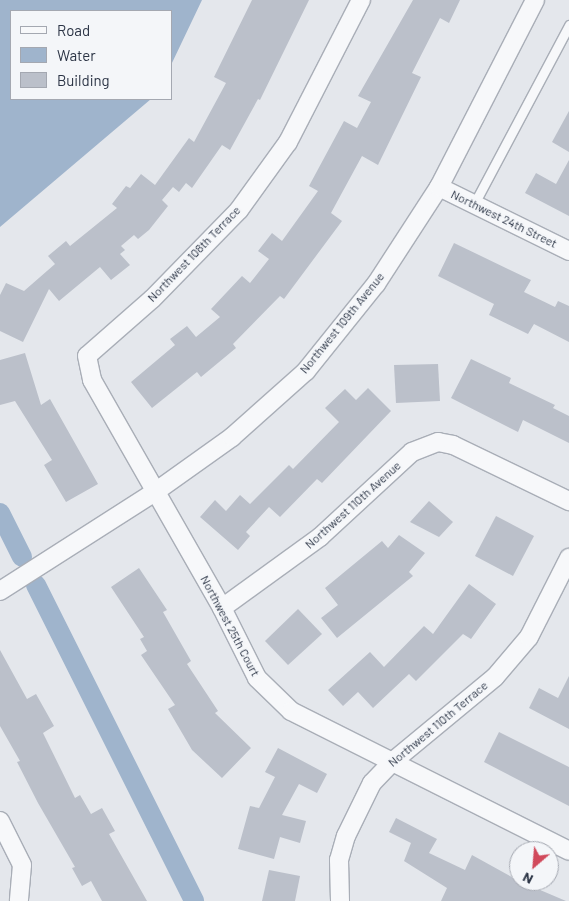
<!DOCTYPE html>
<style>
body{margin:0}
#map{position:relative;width:569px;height:901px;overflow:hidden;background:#e4e7ec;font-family:Barlow,sans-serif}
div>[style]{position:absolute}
.water>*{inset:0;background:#9fb4cc}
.canal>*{height:20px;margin:-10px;padding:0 10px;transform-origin:10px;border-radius:10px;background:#9fb4cc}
.building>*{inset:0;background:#bbc0ca}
.roads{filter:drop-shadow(1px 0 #a9aeb7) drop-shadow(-1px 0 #a9aeb7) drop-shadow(0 1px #a9aeb7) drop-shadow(0 -1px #a9aeb7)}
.service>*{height:9px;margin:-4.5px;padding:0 4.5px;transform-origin:4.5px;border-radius:4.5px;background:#f7f8fa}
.minor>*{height:18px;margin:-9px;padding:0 9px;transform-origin:9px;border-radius:9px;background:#f7f8fa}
span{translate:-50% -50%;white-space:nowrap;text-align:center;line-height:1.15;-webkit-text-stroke:4px #f4f6f9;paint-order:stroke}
.street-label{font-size:12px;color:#2b3445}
.legend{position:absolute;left:10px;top:10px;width:162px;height:90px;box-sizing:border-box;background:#f4f6f9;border:1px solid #a4a8b1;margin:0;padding:6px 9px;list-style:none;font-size:15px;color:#2b3445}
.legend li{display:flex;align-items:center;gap:10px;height:25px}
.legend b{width:25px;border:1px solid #a4a8b1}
.north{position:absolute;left:509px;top:841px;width:50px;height:50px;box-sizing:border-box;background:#f4f6f9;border:1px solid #a4a8b1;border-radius:50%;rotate:207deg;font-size:14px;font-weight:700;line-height:20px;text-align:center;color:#2b3445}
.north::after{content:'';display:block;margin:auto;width:18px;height:22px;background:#d1495b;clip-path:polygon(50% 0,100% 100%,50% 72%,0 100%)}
</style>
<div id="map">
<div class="water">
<div style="clip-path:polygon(0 0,202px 0,171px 65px,171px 11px,11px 11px,11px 99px,151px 99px,0 227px)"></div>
</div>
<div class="canal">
<div style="left:0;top:513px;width:49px;rotate:63.4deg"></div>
<div style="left:36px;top:585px;width:353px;rotate:63.4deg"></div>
</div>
<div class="building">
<div style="clip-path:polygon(252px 0,309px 0,260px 100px,258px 99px,230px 150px,222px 145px,192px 188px,186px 183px,179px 192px,173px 187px,162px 200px,168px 206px,149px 230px,138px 239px,134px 235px,121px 246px,125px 250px,120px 254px,130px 265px,111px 280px,100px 267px,59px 301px,49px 289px,23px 342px,0 331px,0 295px,6px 283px,24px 291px,55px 264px,48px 256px,66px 241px,70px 246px,117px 208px,112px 204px,126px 186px,130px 188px,141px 174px,155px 185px,189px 138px,194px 142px,226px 83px,214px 77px)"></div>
<div style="clip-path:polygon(413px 0,460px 0,449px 23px,440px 18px,412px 73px,421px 77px,378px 165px,362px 156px,331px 213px,342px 221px,284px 299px,280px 296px,233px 344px,236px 348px,201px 377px,197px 372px,152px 408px,131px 382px,175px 345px,170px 339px,187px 326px,196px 337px,220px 317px,211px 309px,242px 276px,250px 283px,269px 259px,258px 251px,272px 233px,282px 241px,318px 191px,309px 186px,344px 121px,357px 128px,371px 102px,358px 96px)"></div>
<div style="clip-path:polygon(569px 111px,569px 152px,552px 142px)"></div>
<div style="clip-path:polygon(569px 160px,569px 216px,525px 193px,536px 173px,556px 184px)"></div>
<div style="clip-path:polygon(454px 243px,531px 280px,524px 292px,555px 307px,558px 301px,569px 306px,569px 342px,534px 324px,528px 334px,489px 315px,494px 304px,438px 276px)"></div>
<div style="clip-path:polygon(25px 353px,41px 405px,50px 399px,98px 484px,66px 502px,44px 465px,52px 460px,15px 401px,0 405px,0 360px)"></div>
<div style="clip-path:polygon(471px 359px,511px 378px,509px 383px,555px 405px,553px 408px,569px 416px,569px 443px,523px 420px,518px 432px,451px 398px)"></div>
<div style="clip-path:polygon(438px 364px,440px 401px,396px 403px,394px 365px)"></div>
<div style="clip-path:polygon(368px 388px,391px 411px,322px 483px,317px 479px,280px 517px,269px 507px,246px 532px,250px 536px,238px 550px,200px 517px,215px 500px,226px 511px,240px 495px,250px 504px,289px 465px,293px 469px,339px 422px,325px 408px,345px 389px,356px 400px)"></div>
<div style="clip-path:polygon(429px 501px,453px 522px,439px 537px,410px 522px)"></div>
<div style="clip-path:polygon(496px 516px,534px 536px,513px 576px,475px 556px)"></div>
<div style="clip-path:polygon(399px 535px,425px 553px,409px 572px,413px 576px,337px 638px,321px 618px,338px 605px,325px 588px,382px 541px,388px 548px)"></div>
<div style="clip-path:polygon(139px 568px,167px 610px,163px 612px,191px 661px,187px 664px,218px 711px,215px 713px,251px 748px,222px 778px,192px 750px,168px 709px,175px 705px,141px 655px,147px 651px,140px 639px,144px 637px,111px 587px)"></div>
<div style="clip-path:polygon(469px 584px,496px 604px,471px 639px,463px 634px,416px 681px,409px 674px,373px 708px,358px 692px,343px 706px,328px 690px,370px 652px,384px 667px,424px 626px,433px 634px)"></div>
<div style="clip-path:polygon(298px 609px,322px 634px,288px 665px,265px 641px)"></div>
<div style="clip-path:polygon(0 650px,27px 699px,36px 694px,54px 726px,43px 733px,75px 798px,80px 795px,91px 814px,102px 808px,115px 831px,109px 834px,147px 901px,102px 901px,91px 881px,82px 886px,72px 868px,75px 867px,38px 803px,17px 762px,20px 761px,0 726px)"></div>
<div style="clip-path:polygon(569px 676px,569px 729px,529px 708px,539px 688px,558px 698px)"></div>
<div style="clip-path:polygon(499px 732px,569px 767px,569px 806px,484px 762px)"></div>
<div style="clip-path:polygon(278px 748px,327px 774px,317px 793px,299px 784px,282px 815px,306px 821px,300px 843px,280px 837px,274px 859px,238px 849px,250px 806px,259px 808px,275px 777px,265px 772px)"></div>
<div style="clip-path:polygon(396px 818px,437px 839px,429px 853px,465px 870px,472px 855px,519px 881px,566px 901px,441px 901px,447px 888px,404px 861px,411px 843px,389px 832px)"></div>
<div style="clip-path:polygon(269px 870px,300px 876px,295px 901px,262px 901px)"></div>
</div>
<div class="roads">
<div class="service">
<div style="left:474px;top:204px;width:203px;rotate:-62deg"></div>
</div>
<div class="minor">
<div style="left:361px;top:0;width:160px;rotate:117.2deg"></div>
<div style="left:288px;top:142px;width:84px;rotate:125.8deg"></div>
<div style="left:239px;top:210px;width:124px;rotate:134.3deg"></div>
<div style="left:152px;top:299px;width:86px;rotate:138.8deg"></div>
<div style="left:87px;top:356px;width:25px;rotate:78deg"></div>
<div style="left:92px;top:380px;width:262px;rotate:60.3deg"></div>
<div style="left:222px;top:608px;width:78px;rotate:63.4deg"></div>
<div style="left:257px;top:678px;width:47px;rotate:44.1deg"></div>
<div style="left:291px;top:711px;width:311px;rotate:26.7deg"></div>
<div style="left:439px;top:187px;width:145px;rotate:26.2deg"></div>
<div style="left:0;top:591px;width:184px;rotate:-32.6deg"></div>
<div style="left:155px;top:492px;width:95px;rotate:-35.5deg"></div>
<div style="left:232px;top:437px;width:99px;rotate:-41.7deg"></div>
<div style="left:306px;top:371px;width:112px;rotate:-51.2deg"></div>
<div style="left:376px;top:284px;width:116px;rotate:-57deg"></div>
<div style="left:439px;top:187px;width:210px;rotate:-62.8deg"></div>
<div style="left:222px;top:608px;width:121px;rotate:-35.9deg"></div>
<div style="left:320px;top:537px;width:125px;rotate:-42.7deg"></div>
<div style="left:412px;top:452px;width:28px;rotate:-21deg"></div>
<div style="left:438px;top:442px;width:15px;rotate:11deg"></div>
<div style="left:453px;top:445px;width:129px;rotate:25.8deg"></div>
<div style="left:0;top:821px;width:49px;rotate:63.4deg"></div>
<div style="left:22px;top:865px;width:36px;rotate:95deg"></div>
<div style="left:340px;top:901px;width:41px;rotate:-91.4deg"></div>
<div style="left:339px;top:860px;width:25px;rotate:-74deg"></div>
<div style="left:346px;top:836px;width:59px;rotate:-63.9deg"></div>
<div style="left:372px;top:783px;width:28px;rotate:-46deg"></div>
<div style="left:391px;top:763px;width:135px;rotate:-39.6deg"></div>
<div style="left:495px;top:677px;width:52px;rotate:-49.6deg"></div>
<div style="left:529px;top:637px;width:89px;rotate:-63.1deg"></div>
</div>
</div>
<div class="street-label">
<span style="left:504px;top:219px;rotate:26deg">Northwest 24th Street</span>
<span style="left:194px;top:254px;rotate:-46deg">Northwest 108th Terrace</span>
<span style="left:342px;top:323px;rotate:-51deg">Northwest 109th Avenue</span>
<span style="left:353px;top:505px;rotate:-42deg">Northwest 110th Avenue</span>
<span style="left:230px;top:626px;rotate:62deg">Northwest 25th Court</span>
<span style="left:438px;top:724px;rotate:-40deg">Northwest 110th Terrace</span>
</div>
<ul class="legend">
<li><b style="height:6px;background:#f7f8fa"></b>Road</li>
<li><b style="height:14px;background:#9fb4cc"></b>Water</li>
<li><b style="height:14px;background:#bbc0ca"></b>Building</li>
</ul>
<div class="north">N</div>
</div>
